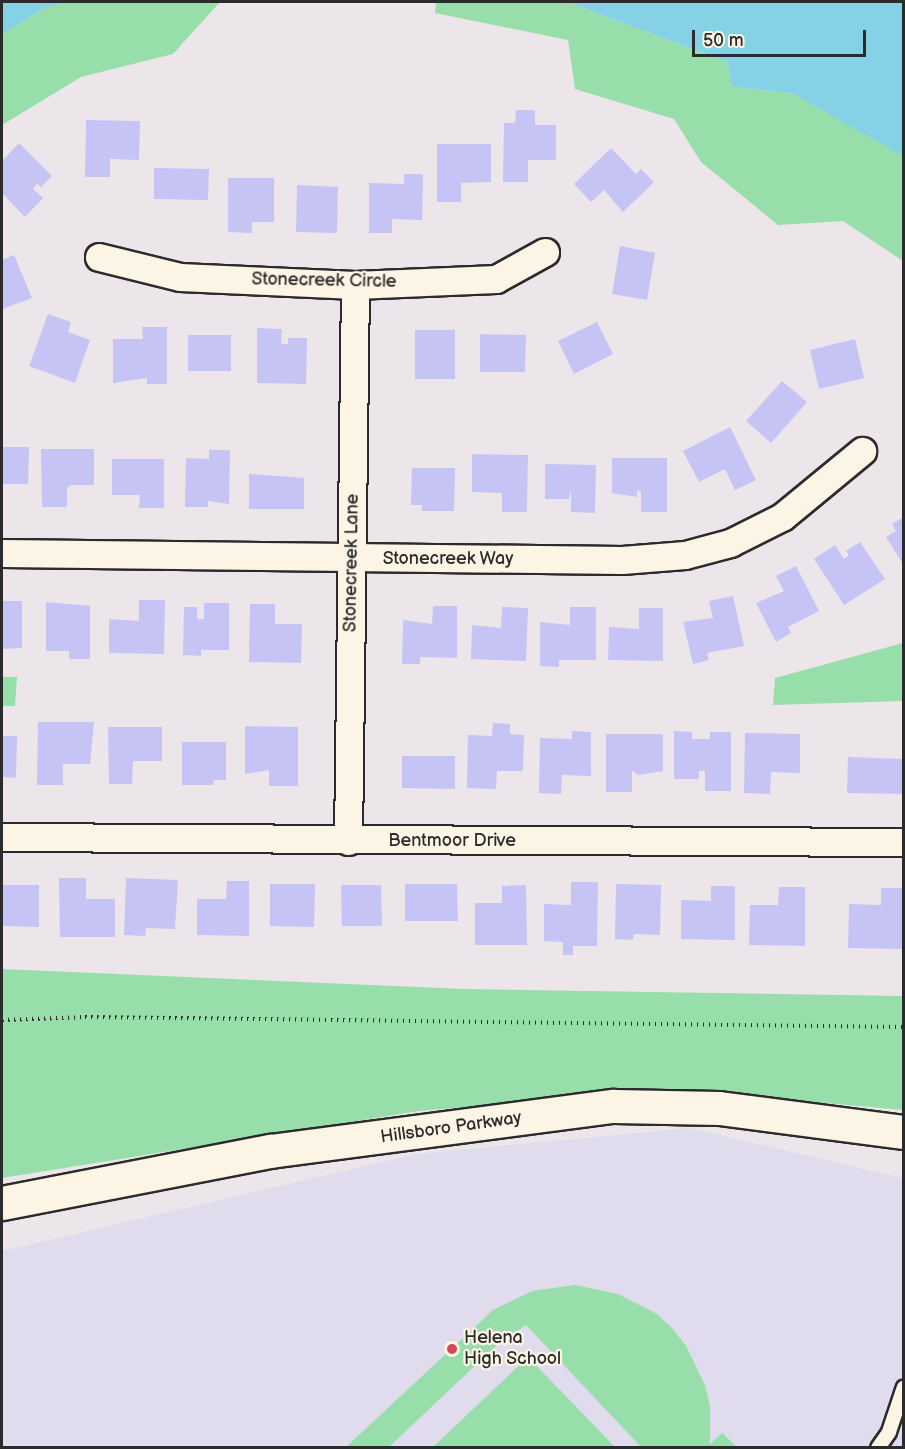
<!DOCTYPE html>
<style>
body{margin:0}
#map{position:relative;width:905px;height:1449px;overflow:hidden;background:#ece6ea;font-family:"Balsamiq Sans",sans-serif}
div>[style]{position:absolute}
.built>*{inset:0;background:#e1dced}
.green>*{inset:0;background:#97deab}
.water>*{inset:0;background:#85d1e5}
.building>*{inset:0;background:#c6c3f5}
.path>*{height:4px;margin-top:-2px;transform-origin:0;background:repeating-linear-gradient(90deg,#2b2b2b 0 1.5px,transparent 0 6px)}
.roads{filter:drop-shadow(2px 0 #2b2b2b) drop-shadow(-2px 0 #2b2b2b) drop-shadow(0 2px #2b2b2b) drop-shadow(0 -2px #2b2b2b)}
.service>*{height:14px;margin:-7px;padding:0 7px;transform-origin:7px;border-radius:7px;background:#fcf5e5}
.minor>*{height:27px;margin:-13.5px;padding:0 13.5px;transform-origin:13.5px;border-radius:13.5px;background:#fcf5e5}
.tertiary>*{height:33px;margin:-16.5px;padding:0 16.5px;transform-origin:16.5px;border-radius:16.5px;background:#fcf5e5}
.dots>*{width:16px;height:16px;translate:-50% -50%;box-sizing:border-box;border:3px solid #fcf5e5;border-radius:50%}
span{translate:-50% -50%;white-space:nowrap;text-align:center;line-height:1.15;-webkit-text-stroke:4.5px #fcf5e5;paint-order:stroke}
.street-label{font-size:18px;color:#2b2b2b}
.poi-label{font-size:18px;color:#2b2b2b}
.left{translate:0 -50%;text-align:left}
.frame{position:absolute;inset:0;border:3px solid #2b2b2b;pointer-events:none}
.scale{position:absolute;left:692px;top:30px;width:174px;height:27px;box-sizing:border-box;border:3px solid #2b2b2b;border-top:0;padding-left:8px;font-size:18px;line-height:21px;white-space:nowrap;color:#2b2b2b;-webkit-text-stroke:4px #fcf5e5;paint-order:stroke}
</style>
<div id="map">
<div class="built">
<div style="clip-path:polygon(689px 1128px,903px 1178px,903px 1447px,2px 1447px,2px 1251px,416px 1154px)"></div>
</div>
<div class="green">
<div style="clip-path:polygon(67px 2px,220px 2px,173px 54px,81px 77px,2px 125px,2px 34px,47px 7px)"></div>
<div style="clip-path:polygon(436px 2px,567px 2px,727px 62px,732px 87px,791px 93px,903px 155px,903px 261px,843px 221px,778px 225px,701px 162px,674px 119px,575px 89px,568px 40px,435px 13px)"></div>
<div style="clip-path:polygon(903px 643px,903px 701px,773px 705px,775px 678px)"></div>
<div style="clip-path:polygon(2px 677px,17px 677px,15px 706px,2px 706px)"></div>
<div style="clip-path:polygon(2px 969px,465px 989px,903px 996px,903px 1110px,672px 1089px,419px 1111px,2px 1178px)"></div>
<div style="clip-path:polygon(575px 1285px,618px 1294px,657px 1314px,673px 1329px,686px 1346px,705px 1385px,710px 1406px,710px 1444px,722px 1433px,737px 1447px,641px 1447px,526px 1325px,497px 1345px,389px 1447px,346px 1447px,493px 1310px,532px 1291px)"></div>
<div style="clip-path:polygon(528px 1357px,615px 1447px,433px 1447px)"></div>
</div>
<div class="water">
<div style="clip-path:polygon(2px 2px,67px 2px,47px 7px,2px 34px)"></div>
<div style="clip-path:polygon(567px 2px,903px 2px,903px 156px,791px 93px,732px 87px,727px 62px)"></div>
</div>
<div class="building">
<div style="clip-path:polygon(516px 110px,535px 110px,535px 125px,556px 125px,556px 160px,528px 160px,528px 182px,503px 182px,504px 123px,515px 123px)"></div>
<div style="clip-path:polygon(86px 120px,140px 121px,139px 160px,110px 159px,110px 177px,85px 177px)"></div>
<div style="clip-path:polygon(19px 143px,52px 176px,41px 187px,37px 183px,33px 189px,43px 198px,25px 217px,2px 193px,2px 161px)"></div>
<div style="clip-path:polygon(437px 144px,491px 144px,491px 182px,461px 183px,461px 202px,437px 202px)"></div>
<div style="clip-path:polygon(611px 148px,636px 174px,641px 169px,654px 182px,623px 212px,604px 190px,591px 202px,574px 184px)"></div>
<div style="clip-path:polygon(154px 168px,209px 169px,208px 200px,154px 199px)"></div>
<div style="clip-path:polygon(404px 174px,423px 174px,422px 220px,392px 219px,392px 233px,369px 233px,369px 183px,404px 184px)"></div>
<div style="clip-path:polygon(228px 178px,274px 178px,274px 222px,252px 222px,252px 233px,228px 232px)"></div>
<div style="clip-path:polygon(297px 185px,338px 187px,337px 233px,296px 232px)"></div>
<div style="clip-path:polygon(620px 246px,655px 253px,647px 300px,612px 294px)"></div>
<div style="clip-path:polygon(14px 255px,32px 298px,2px 309px,2px 260px)"></div>
<div style="clip-path:polygon(48px 314px,71px 322px,68px 332px,90px 340px,75px 383px,29px 366px)"></div>
<div style="clip-path:polygon(597px 322px,613px 354px,574px 374px,558px 341px)"></div>
<div style="clip-path:polygon(142px 327px,167px 327px,167px 384px,147px 384px,147px 378px,113px 383px,113px 339px,143px 339px)"></div>
<div style="clip-path:polygon(257px 328px,282px 329px,281px 344px,288px 344px,288px 338px,307px 338px,306px 384px,257px 383px)"></div>
<div style="clip-path:polygon(415px 330px,455px 330px,455px 379px,415px 379px)"></div>
<div style="clip-path:polygon(480px 334px,526px 335px,525px 372px,480px 372px)"></div>
<div style="clip-path:polygon(188px 335px,231px 335px,231px 371px,188px 371px)"></div>
<div style="clip-path:polygon(855px 339px,864px 378px,819px 389px,810px 350px)"></div>
<div style="clip-path:polygon(782px 381px,807px 402px,771px 443px,746px 421px)"></div>
<div style="clip-path:polygon(730px 427px,756px 480px,735px 490px,725px 469px,699px 482px,683px 451px)"></div>
<div style="clip-path:polygon(2px 447px,29px 447px,28px 484px,2px 484px)"></div>
<div style="clip-path:polygon(41px 449px,94px 449px,94px 485px,71px 485px,67px 488px,67px 507px,42px 507px)"></div>
<div style="clip-path:polygon(209px 450px,230px 450px,229px 504px,208px 501px,208px 507px,185px 507px,186px 458px,209px 459px)"></div>
<div style="clip-path:polygon(472px 454px,528px 455px,527px 512px,502px 512px,502px 493px,472px 492px)"></div>
<div style="clip-path:polygon(612px 458px,667px 458px,667px 512px,641px 512px,641px 491px,637px 491px,637px 497px,612px 493px)"></div>
<div style="clip-path:polygon(112px 459px,164px 459px,164px 508px,139px 508px,140px 495px,112px 495px)"></div>
<div style="clip-path:polygon(545px 464px,596px 465px,595px 513px,571px 512px,571px 489px,569px 499px,545px 499px)"></div>
<div style="clip-path:polygon(412px 468px,455px 468px,454px 511px,422px 511px,422px 505px,411px 505px)"></div>
<div style="clip-path:polygon(249px 474px,304px 478px,304px 509px,249px 509px)"></div>
<div style="clip-path:polygon(904px 517px,904px 566px,886px 537px,896px 531px,892px 524px)"></div>
<div style="clip-path:polygon(860px 542px,885px 579px,844px 605px,814px 559px,835px 545px,844px 559px,849px 555px,846px 551px)"></div>
<div style="clip-path:polygon(796px 566px,819px 611px,788px 627px,791px 633px,776px 642px,756px 603px,784px 591px,776px 576px)"></div>
<div style="clip-path:polygon(733px 596px,744px 646px,707px 653px,709px 660px,693px 664px,683px 622px,713px 618px,709px 601px)"></div>
<div style="clip-path:polygon(139px 600px,165px 600px,164px 654px,109px 653px,109px 619px,139px 621px)"></div>
<div style="clip-path:polygon(2px 601px,22px 601px,22px 648px,2px 649px)"></div>
<div style="clip-path:polygon(46px 602px,90px 606px,90px 659px,69px 659px,69px 651px,46px 651px)"></div>
<div style="clip-path:polygon(204px 603px,229px 603px,229px 650px,201px 650px,201px 656px,183px 655px,184px 607px,197px 607px,197px 619px,204px 619px)"></div>
<div style="clip-path:polygon(250px 604px,275px 604px,275px 624px,302px 624px,301px 663px,249px 662px)"></div>
<div style="clip-path:polygon(433px 606px,457px 606px,457px 658px,420px 657px,420px 664px,402px 664px,403px 620px,432px 624px)"></div>
<div style="clip-path:polygon(502px 607px,528px 608px,526px 661px,471px 659px,472px 625px,501px 628px)"></div>
<div style="clip-path:polygon(570px 607px,596px 607px,596px 660px,559px 660px,559px 667px,540px 666px,540px 622px,570px 625px)"></div>
<div style="clip-path:polygon(639px 608px,663px 608px,663px 661px,608px 660px,609px 627px,639px 629px)"></div>
<div style="clip-path:polygon(38px 722px,94px 722px,90px 764px,63px 764px,63px 785px,37px 785px)"></div>
<div style="clip-path:polygon(493px 723px,510px 724px,510px 734px,524px 735px,523px 771px,497px 771px,496px 789px,467px 788px,468px 735px,492px 736px)"></div>
<div style="clip-path:polygon(245px 726px,298px 727px,298px 786px,269px 786px,269px 770px,245px 774px)"></div>
<div style="clip-path:polygon(108px 727px,162px 727px,162px 761px,133px 761px,132px 784px,109px 784px)"></div>
<div style="clip-path:polygon(572px 731px,591px 732px,591px 776px,562px 775px,561px 794px,539px 793px,540px 738px,572px 739px)"></div>
<div style="clip-path:polygon(674px 731px,692px 732px,692px 739px,710px 739px,710px 732px,731px 732px,731px 791px,705px 791px,705px 771px,699px 771px,699px 779px,674px 779px)"></div>
<div style="clip-path:polygon(745px 733px,800px 734px,800px 773px,771px 772px,770px 794px,744px 793px)"></div>
<div style="clip-path:polygon(606px 734px,663px 734px,663px 771px,638px 775px,632px 770px,632px 792px,606px 792px)"></div>
<div style="clip-path:polygon(2px 736px,17px 736px,16px 778px,2px 777px)"></div>
<div style="clip-path:polygon(182px 742px,226px 742px,226px 780px,214px 780px,213px 785px,182px 785px)"></div>
<div style="clip-path:polygon(402px 756px,455px 756px,455px 789px,402px 788px)"></div>
<div style="clip-path:polygon(848px 757px,903px 759px,902px 794px,847px 793px)"></div>
<div style="clip-path:polygon(59px 878px,86px 878px,86px 899px,115px 899px,115px 937px,60px 937px)"></div>
<div style="clip-path:polygon(126px 878px,178px 880px,175px 929px,146px 928px,145px 936px,124px 935px)"></div>
<div style="clip-path:polygon(227px 881px,249px 881px,249px 936px,197px 935px,197px 899px,226px 899px)"></div>
<div style="clip-path:polygon(571px 882px,598px 882px,597px 946px,573px 946px,573px 955px,563px 955px,563px 942px,544px 941px,544px 904px,571px 905px)"></div>
<div style="clip-path:polygon(270px 884px,315px 884px,314px 927px,270px 926px)"></div>
<div style="clip-path:polygon(405px 884px,457px 884px,458px 921px,405px 921px)"></div>
<div style="clip-path:polygon(616px 884px,661px 885px,660px 935px,634px 934px,633px 940px,615px 939px)"></div>
<div style="clip-path:polygon(2px 885px,39px 885px,39px 927px,2px 926px)"></div>
<div style="clip-path:polygon(341px 885px,381px 885px,382px 926px,342px 926px)"></div>
<div style="clip-path:polygon(526px 885px,527px 945px,475px 945px,475px 903px,502px 903px,502px 886px)"></div>
<div style="clip-path:polygon(711px 886px,735px 886px,735px 940px,681px 939px,681px 900px,711px 901px)"></div>
<div style="clip-path:polygon(779px 887px,805px 887px,805px 946px,749px 945px,750px 905px,778px 905px)"></div>
<div style="clip-path:polygon(881px 888px,904px 888px,904px 949px,848px 948px,849px 904px,881px 905px)"></div>
</div>
<div class="path">
<div style="left:2px;top:1020px;width:83px;rotate:-2.1deg"></div>
<div style="left:85px;top:1017px;width:819px;rotate:0.7deg"></div>
</div>
<div class="roads">
<div class="service">
<div style="left:878px;top:1448px;width:19px;rotate:-55deg"></div>
<div style="left:889px;top:1432px;width:47px;rotate:-71.6deg"></div>
</div>
<div class="minor">
<div style="left:99px;top:257px;width:83px;rotate:13.9deg"></div>
<div style="left:180px;top:277px;width:175px;rotate:2.6deg"></div>
<div style="left:355px;top:285px;width:141px;rotate:-2.4deg"></div>
<div style="left:496px;top:279px;width:56px;rotate:-28.9deg"></div>
<div style="left:2px;top:553px;width:620px;rotate:0.65deg"></div>
<div style="left:622px;top:560px;width:63px;rotate:-4.5deg"></div>
<div style="left:685px;top:555px;width:47px;rotate:-14.9deg"></div>
<div style="left:730px;top:543px;width:58px;rotate:-26.6deg"></div>
<div style="left:782px;top:517px;width:104px;rotate:-39.5deg"></div>
<div style="left:2px;top:837px;width:902px;rotate:0.32deg"></div>
<div style="left:348px;top:841px;width:556px;rotate:-89.28deg"></div>
</div>
<div class="tertiary">
<div style="left:2px;top:1203px;width:273px;rotate:-11deg"></div>
<div style="left:270px;top:1151px;width:347px;rotate:-7.5deg"></div>
<div style="left:614px;top:1106px;width:105px;rotate:1.1deg"></div>
<div style="left:719px;top:1108px;width:187px;rotate:7.4deg"></div>
</div>
</div>
<div class="dots">
<div style="left:452px;top:1349px;background:#d1495b"></div>
</div>
<div class="street-label">
<span style="left:324px;top:281px;rotate:1deg">Stonecreek Circle</span>
<span style="left:448px;top:559px">Stonecreek Way</span>
<span style="left:352px;top:563px;rotate:-89deg">Stonecreek Lane</span>
<span style="left:452px;top:841px">Bentmoor Drive</span>
<span style="left:451px;top:1128px;rotate:-8deg">Hillsboro Parkway</span>
</div>
<div class="poi-label">
<span class="left" style="left:464px;top:1349px">Helena<br>High School</span>
</div>
<div class="frame"></div>
<div class="scale">50 m</div>
</div>
